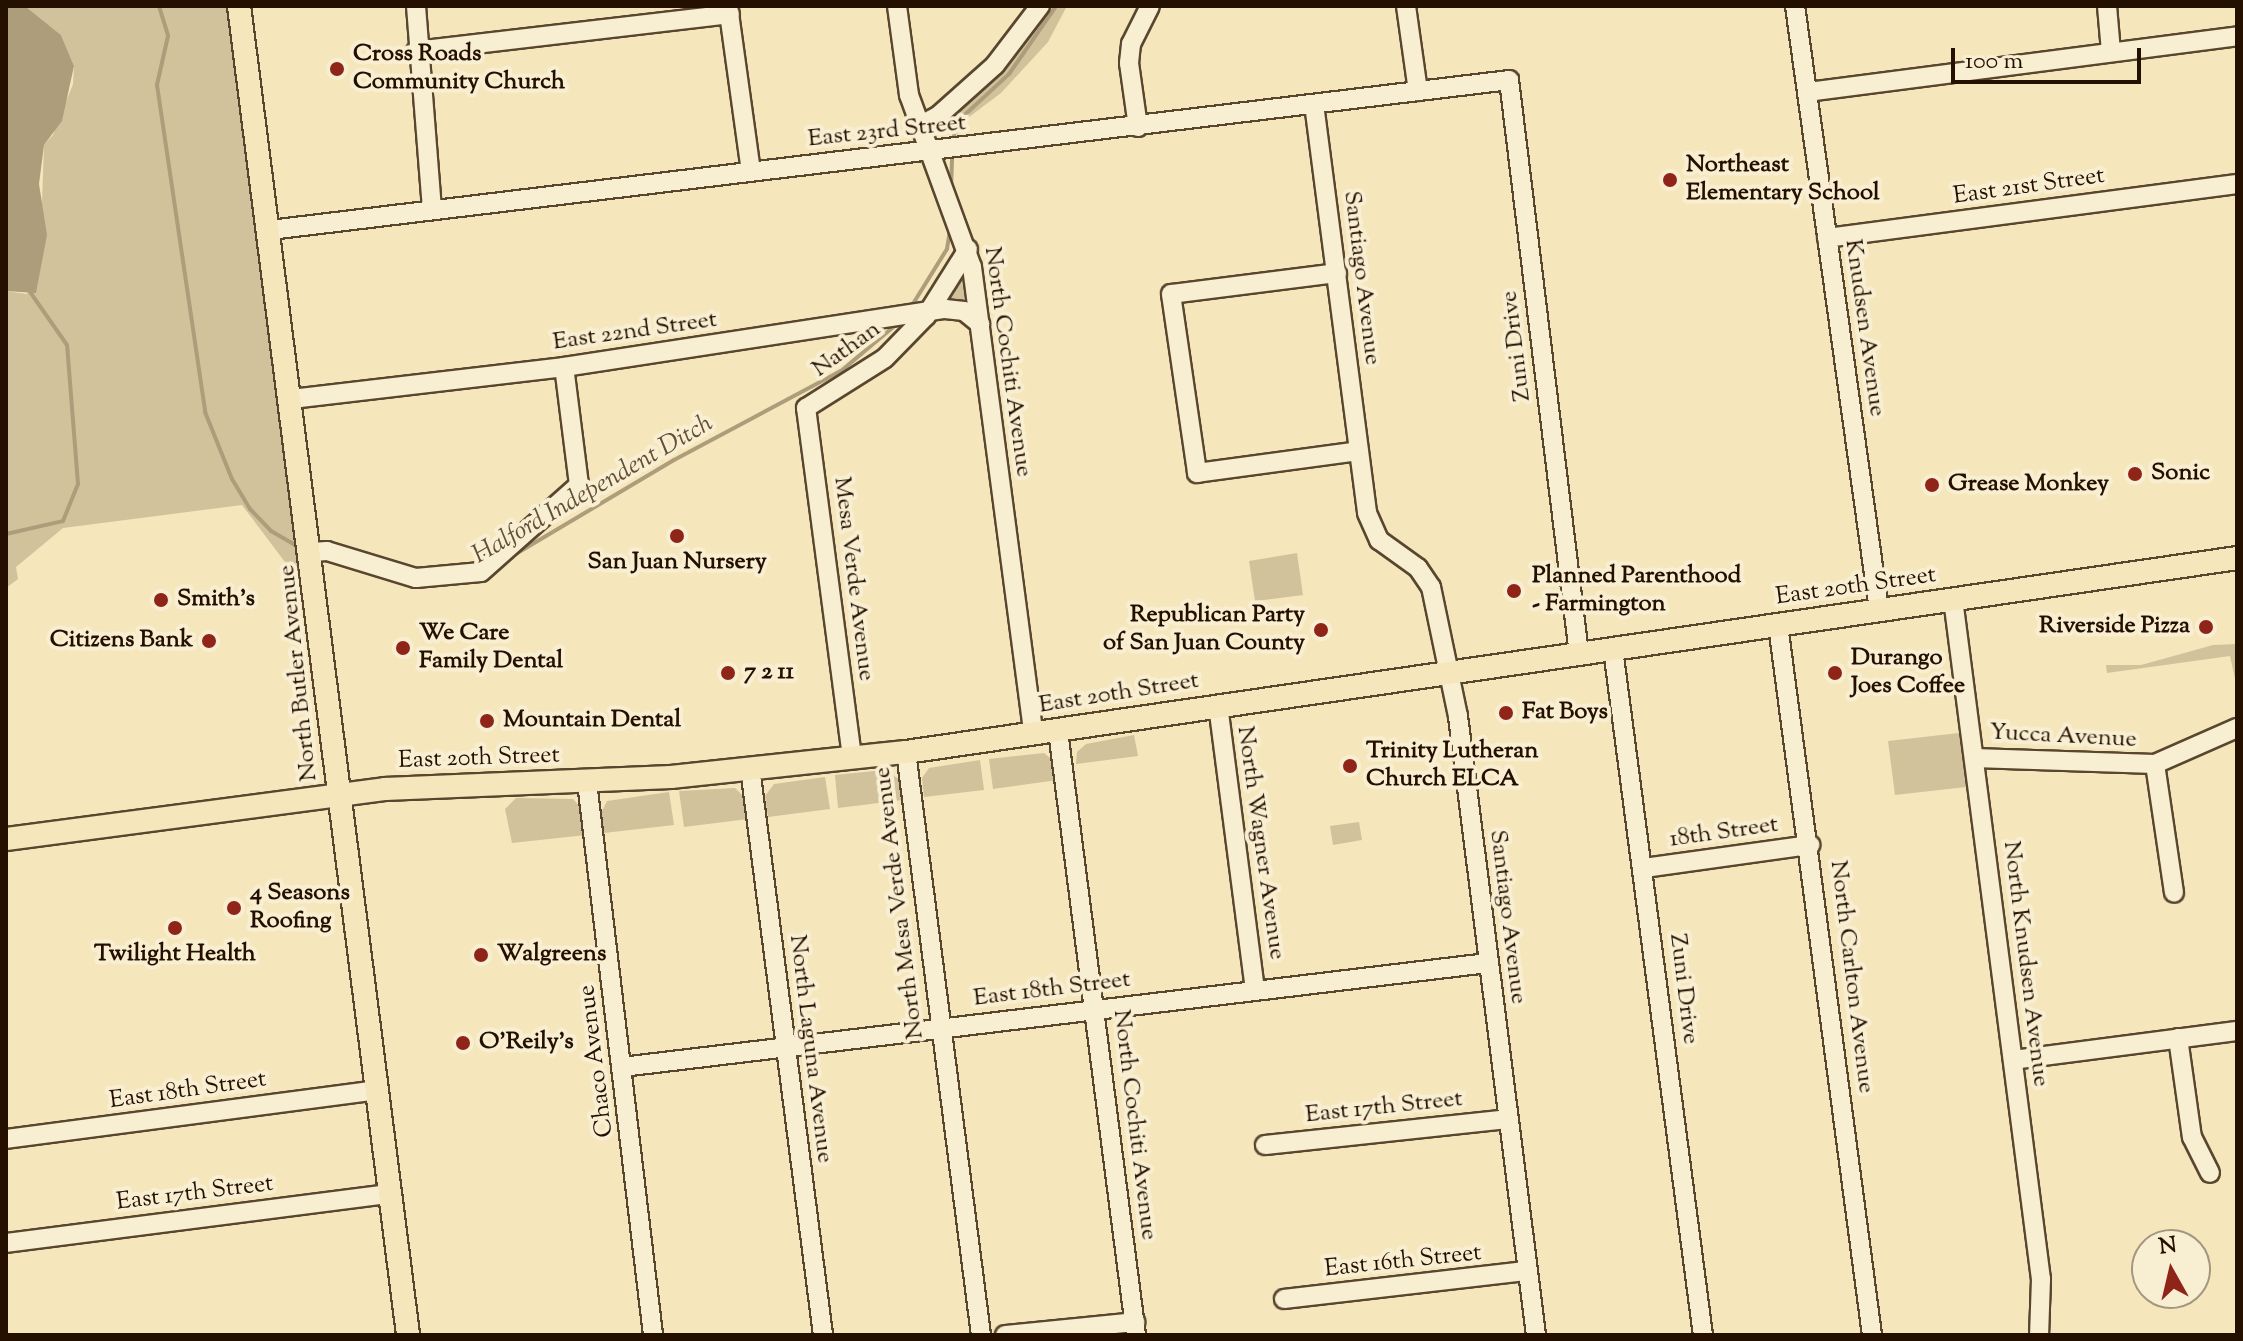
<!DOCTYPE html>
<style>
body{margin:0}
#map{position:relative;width:2243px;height:1341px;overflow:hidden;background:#f5e6bb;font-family:"Sorts Mill Goudy",serif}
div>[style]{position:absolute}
.green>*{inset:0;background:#d2c29b}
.water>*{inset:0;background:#ae9d7b}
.stream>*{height:4px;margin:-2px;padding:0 2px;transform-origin:2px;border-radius:2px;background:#ae9d7b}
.roads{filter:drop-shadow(2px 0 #59462f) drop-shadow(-2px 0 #59462f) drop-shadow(0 2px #59462f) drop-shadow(0 -2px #59462f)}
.minor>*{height:18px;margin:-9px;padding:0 9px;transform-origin:9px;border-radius:9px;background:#f8efd3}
.major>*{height:22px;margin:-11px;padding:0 11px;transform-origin:11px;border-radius:11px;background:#f5e6bb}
.dots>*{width:22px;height:22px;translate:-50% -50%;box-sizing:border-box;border:4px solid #f8efd3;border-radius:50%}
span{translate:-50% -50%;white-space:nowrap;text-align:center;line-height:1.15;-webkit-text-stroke:8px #f8efd3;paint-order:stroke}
.poi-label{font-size:24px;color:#251000;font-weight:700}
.left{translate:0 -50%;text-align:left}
.right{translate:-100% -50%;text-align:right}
.street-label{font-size:24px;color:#251000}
.water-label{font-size:26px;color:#634f37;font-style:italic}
.frame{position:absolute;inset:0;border:8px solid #251000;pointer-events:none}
.north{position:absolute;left:2131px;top:1229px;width:80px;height:80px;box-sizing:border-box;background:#f8efd3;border:2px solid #a4967f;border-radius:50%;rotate:352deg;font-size:22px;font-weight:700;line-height:32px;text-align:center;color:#251000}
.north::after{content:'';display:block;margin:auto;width:28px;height:36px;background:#8f2418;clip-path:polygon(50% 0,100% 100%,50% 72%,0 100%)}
.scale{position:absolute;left:1951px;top:48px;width:190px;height:36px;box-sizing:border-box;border:4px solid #251000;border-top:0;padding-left:10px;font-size:24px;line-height:28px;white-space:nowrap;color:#251000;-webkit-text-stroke:6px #f8efd3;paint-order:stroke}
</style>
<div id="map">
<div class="green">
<div style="clip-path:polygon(25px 6px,228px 6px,303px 568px,291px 570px,242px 505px,63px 528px,16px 567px,18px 579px,6px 588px,6px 291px,27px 294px,42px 201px,44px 145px,53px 135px,73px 84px,74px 66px,61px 35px)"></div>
<div style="clip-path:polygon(1048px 6px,1067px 6px,1048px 42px,1001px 93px,961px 123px,958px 134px,945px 132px,966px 99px)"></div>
<div style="clip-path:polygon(962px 274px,967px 304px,945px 301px)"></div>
<div style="clip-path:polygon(1297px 553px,1303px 595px,1255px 601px,1249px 561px)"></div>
<div style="clip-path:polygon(2237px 644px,2237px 688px,2230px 656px,2107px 673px,2106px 665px,2141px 665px,2213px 645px)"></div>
<div style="clip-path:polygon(1959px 733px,1966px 787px,1895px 795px,1888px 741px)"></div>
<div style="clip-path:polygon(1134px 735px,1138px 756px,1076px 764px,1077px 752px,1086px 744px)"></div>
<div style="clip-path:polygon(1044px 753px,1054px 761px,1058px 780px,993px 789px,989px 759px)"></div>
<div style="clip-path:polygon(980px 760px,984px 790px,924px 797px,922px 778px,929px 768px)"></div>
<div style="clip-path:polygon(884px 770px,899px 779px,903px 800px,838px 808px,835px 775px)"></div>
<div style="clip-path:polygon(825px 777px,830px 809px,768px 817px,765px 796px,774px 784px)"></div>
<div style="clip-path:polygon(735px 788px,746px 799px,748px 819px,684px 827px,679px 791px)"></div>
<div style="clip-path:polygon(669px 792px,674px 825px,604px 833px,601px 813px,607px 801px)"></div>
<div style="clip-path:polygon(516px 798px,573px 799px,581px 808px,586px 835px,512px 843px,505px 809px)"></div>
<div style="clip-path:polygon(1359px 822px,1362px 840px,1333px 845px,1330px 826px)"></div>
</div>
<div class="water">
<div style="clip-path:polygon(6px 6px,25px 6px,61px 35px,74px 66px,62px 121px,44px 145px,39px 184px,47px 235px,36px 293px,6px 291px)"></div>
</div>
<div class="stream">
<div style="left:159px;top:6px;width:31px;rotate:73deg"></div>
<div style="left:168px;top:36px;width:50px;rotate:102.7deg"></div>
<div style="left:157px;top:85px;width:331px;rotate:81.6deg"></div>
<div style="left:205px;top:412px;width:72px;rotate:68.1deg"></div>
<div style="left:232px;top:479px;width:35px;rotate:59deg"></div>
<div style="left:250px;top:509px;width:30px;rotate:46deg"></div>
<div style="left:271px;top:531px;width:34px;rotate:30deg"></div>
<div style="left:953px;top:141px;width:19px;rotate:-78deg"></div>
<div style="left:957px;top:122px;width:71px;rotate:-42.7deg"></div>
<div style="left:1009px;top:74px;width:83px;rotate:-55.3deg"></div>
<div style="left:951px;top:189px;width:35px;rotate:-88deg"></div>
<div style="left:911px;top:307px;width:68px;rotate:-58.2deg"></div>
<div style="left:947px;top:249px;width:19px;rotate:-81deg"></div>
<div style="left:6px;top:534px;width:58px;rotate:-12.8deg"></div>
<div style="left:63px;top:521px;width:40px;rotate:-68deg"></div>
<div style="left:78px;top:484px;width:139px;rotate:-94.5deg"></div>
<div style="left:67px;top:345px;width:65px;rotate:-124.9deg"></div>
<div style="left:514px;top:555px;width:186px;rotate:-30.7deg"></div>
<div style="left:674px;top:460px;width:189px;rotate:-28.1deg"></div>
<div style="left:841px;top:371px;width:75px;rotate:-40.1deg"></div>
<div style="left:419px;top:586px;width:58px;rotate:-5.9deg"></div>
</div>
<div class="roads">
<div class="minor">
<div style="left:416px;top:6px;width:204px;rotate:85.5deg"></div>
<div style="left:728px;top:6px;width:167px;rotate:82.1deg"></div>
<div style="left:897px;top:6px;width:90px;rotate:82.3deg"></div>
<div style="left:909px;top:95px;width:183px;rotate:69.9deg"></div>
<div style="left:972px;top:267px;width:472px;rotate:82.5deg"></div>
<div style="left:1406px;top:6px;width:86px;rotate:82deg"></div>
<div style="left:1795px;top:6px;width:610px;rotate:82.08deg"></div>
<div style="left:2107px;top:6px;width:46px;rotate:85deg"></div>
<div style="left:416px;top:51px;width:316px;rotate:-6.7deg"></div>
<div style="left:1808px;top:92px;width:433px;rotate:-7.4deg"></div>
<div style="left:1314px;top:104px;width:412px;rotate:82.6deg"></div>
<div style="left:1367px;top:513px;width:30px;rotate:66deg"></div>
<div style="left:1379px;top:540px;width:48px;rotate:35.7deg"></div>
<div style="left:1418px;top:568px;width:23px;rotate:56deg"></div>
<div style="left:1431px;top:587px;width:132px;rotate:78.2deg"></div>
<div style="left:1458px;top:716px;width:624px;rotate:82.82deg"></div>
<div style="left:919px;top:126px;width:21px;rotate:-28deg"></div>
<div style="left:938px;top:116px;width:76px;rotate:-41.8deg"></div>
<div style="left:995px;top:65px;width:74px;rotate:-52.7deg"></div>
<div style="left:1138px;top:127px;width:65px;rotate:-98deg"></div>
<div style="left:1129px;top:63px;width:19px;rotate:-84deg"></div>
<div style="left:1131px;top:44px;width:42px;rotate:-63.4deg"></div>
<div style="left:270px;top:230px;width:1248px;rotate:-6.9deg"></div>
<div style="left:1509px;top:80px;width:578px;rotate:83.05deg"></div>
<div style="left:1827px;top:238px;width:414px;rotate:-7.5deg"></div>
<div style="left:1337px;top:273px;width:167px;rotate:172.8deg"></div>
<div style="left:1171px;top:294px;width:181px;rotate:81.7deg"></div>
<div style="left:1197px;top:473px;width:163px;rotate:-7.7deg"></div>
<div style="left:292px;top:399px;width:274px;rotate:-6.7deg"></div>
<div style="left:564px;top:367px;width:385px;rotate:-8.7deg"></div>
<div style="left:945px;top:309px;width:19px;rotate:6deg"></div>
<div style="left:964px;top:311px;width:21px;rotate:39deg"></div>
<div style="left:312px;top:552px;width:15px;rotate:-4deg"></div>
<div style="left:327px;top:551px;width:93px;rotate:16.9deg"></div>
<div style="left:416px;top:578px;width:65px;rotate:-5.3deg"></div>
<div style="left:481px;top:572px;width:131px;rotate:-41.6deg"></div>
<div style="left:579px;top:485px;width:119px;rotate:-97.2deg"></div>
<div style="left:1953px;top:599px;width:686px;rotate:82.63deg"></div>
<div style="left:2041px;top:1279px;width:56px;rotate:92deg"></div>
<div style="left:1778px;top:625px;width:716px;rotate:82.46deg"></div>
<div style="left:1613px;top:649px;width:692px;rotate:82.53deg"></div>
<div style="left:1218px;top:705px;width:285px;rotate:82.6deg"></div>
<div style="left:1058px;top:731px;width:609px;rotate:82.64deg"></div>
<div style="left:906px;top:752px;width:588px;rotate:82.67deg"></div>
<div style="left:852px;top:757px;width:352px;rotate:-97.5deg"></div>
<div style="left:806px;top:408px;width:93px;rotate:-32.3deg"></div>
<div style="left:885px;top:358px;width:59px;rotate:-45.7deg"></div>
<div style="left:926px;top:316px;width:79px;rotate:-57.9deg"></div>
<div style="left:1974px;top:758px;width:181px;rotate:1.9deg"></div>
<div style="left:2155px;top:764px;width:90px;rotate:-23.7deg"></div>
<div style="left:2155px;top:764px;width:130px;rotate:81.6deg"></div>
<div style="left:750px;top:768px;width:572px;rotate:82.66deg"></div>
<div style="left:587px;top:782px;width:557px;rotate:83.19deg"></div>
<div style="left:1644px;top:868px;width:168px;rotate:-7.9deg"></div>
<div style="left:2178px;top:1038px;width:100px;rotate:82deg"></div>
<div style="left:2192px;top:1137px;width:40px;rotate:63.4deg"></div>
<div style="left:2013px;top:1060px;width:226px;rotate:-7.4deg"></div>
<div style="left:622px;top:1067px;width:872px;rotate:-6.85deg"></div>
<div style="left:6px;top:1139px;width:374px;rotate:-7.5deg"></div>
<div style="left:1265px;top:1145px;width:244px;rotate:-6.1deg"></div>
<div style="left:6px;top:1243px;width:387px;rotate:-7.3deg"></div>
<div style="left:1284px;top:1299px;width:245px;rotate:-6.6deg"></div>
<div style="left:1005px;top:1335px;width:131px;rotate:-5.7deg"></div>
</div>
<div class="major">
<div style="left:239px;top:6px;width:1340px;rotate:82.75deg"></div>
<div style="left:6px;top:839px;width:382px;rotate:-7.5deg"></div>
<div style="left:385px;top:789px;width:286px;rotate:-2.4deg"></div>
<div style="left:671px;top:777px;width:236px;rotate:-6.1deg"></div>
<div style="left:906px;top:752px;width:1345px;rotate:-8.29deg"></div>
</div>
</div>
<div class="dots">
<div style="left:337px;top:69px;background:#8f2418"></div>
<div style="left:1670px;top:180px;background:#8f2418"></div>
<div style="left:2135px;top:474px;background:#8f2418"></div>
<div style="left:1932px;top:485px;background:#8f2418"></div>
<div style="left:677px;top:536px;background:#8f2418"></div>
<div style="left:1514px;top:591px;background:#8f2418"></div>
<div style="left:161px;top:600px;background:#8f2418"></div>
<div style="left:2206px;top:627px;background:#8f2418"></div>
<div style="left:1321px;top:630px;background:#8f2418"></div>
<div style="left:209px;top:641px;background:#8f2418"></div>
<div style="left:403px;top:648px;background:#8f2418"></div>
<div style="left:728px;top:673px;background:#8f2418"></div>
<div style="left:1835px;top:673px;background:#8f2418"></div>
<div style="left:1506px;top:713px;background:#8f2418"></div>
<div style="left:487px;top:721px;background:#8f2418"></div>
<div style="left:1350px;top:766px;background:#8f2418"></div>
<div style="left:234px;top:908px;background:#8f2418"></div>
<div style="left:175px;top:928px;background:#8f2418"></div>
<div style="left:481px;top:955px;background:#8f2418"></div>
<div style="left:463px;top:1043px;background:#8f2418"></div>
</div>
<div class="poi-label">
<span class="left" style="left:353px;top:69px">Cross Roads<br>Community Church</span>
<span class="left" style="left:1686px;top:180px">Northeast<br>Elementary School</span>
<span class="left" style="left:2151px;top:474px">Sonic</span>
<span class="left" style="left:1948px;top:485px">Grease Monkey</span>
<span style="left:677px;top:563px">San Juan Nursery</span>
<span class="left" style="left:1532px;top:591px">Planned Parenthood<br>- Farmington</span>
<span class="left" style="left:177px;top:600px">Smith's</span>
<span class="right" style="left:1305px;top:630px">Republican Party<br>of San Juan County</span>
<span class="right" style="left:2190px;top:627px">Riverside Pizza</span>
<span class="left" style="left:419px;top:648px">We Care<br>Family Dental</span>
<span class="right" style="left:193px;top:641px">Citizens Bank</span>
<span class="left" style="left:1851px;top:673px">Durango<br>Joes Coffee</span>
<span class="left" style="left:744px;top:673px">7 2 11</span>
<span class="left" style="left:1522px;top:713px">Fat Boys</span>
<span class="left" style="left:503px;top:721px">Mountain Dental</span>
<span class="left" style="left:1366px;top:766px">Trinity Lutheran<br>Church ELCA</span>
<span class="left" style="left:250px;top:908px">4 Seasons<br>Roofing</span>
<span style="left:175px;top:955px">Twilight Health</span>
<span class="left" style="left:497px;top:955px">Walgreens</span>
<span class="left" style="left:479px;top:1043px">O'Reily's</span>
</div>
<div class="street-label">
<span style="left:887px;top:132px;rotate:-6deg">East 23rd Street</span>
<span style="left:2029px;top:187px;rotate:-8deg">East 21st Street</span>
<span style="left:1361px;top:278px;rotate:83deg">Santiago Avenue</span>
<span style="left:1864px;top:328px;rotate:82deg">Knudsen Avenue</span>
<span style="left:635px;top:332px;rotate:-8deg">East 22nd Street</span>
<span style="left:1517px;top:346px;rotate:-97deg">Zuni Drive</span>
<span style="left:847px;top:350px;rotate:-36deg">Nathan</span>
<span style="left:1007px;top:362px;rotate:82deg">North Cochiti Avenue</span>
<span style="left:853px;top:579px;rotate:83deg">Mesa Verde Avenue</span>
<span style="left:1856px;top:587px;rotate:-8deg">East 20th Street</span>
<span style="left:299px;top:673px;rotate:-96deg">North Butler Avenue</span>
<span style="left:1119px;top:694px;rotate:-9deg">East 20th Street</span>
<span style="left:2063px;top:737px;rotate:3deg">Yucca Avenue</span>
<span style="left:479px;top:759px;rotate:-2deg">East 20th Street</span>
<span style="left:1724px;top:833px;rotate:-8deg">18th Street</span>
<span style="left:1260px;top:843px;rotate:82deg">North Wagner Avenue</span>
<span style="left:900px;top:903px;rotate:-97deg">North Mesa Verde Avenue</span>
<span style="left:1507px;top:917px;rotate:83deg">Santiago Avenue</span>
<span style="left:2025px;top:964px;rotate:83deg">North Knudsen Avenue</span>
<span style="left:1851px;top:977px;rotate:83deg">North Carlton Avenue</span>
<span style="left:1683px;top:989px;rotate:83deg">Zuni Drive</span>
<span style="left:1052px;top:990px;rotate:-7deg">East 18th Street</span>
<span style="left:810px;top:1049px;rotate:83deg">North Laguna Avenue</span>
<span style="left:597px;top:1061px;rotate:-97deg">Chaco Avenue</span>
<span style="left:188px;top:1091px;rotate:-8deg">East 18th Street</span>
<span style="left:1384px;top:1108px;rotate:-6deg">East 17th Street</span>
<span style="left:1134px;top:1125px;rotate:83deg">North Cochiti Avenue</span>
<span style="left:195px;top:1194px;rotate:-7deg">East 17th Street</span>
<span style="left:1403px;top:1262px;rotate:-6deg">East 16th Street</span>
</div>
<div class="water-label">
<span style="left:593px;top:490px;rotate:-30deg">Halford Independent Ditch</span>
</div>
<div class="frame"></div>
<div class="north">N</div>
<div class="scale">100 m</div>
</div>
